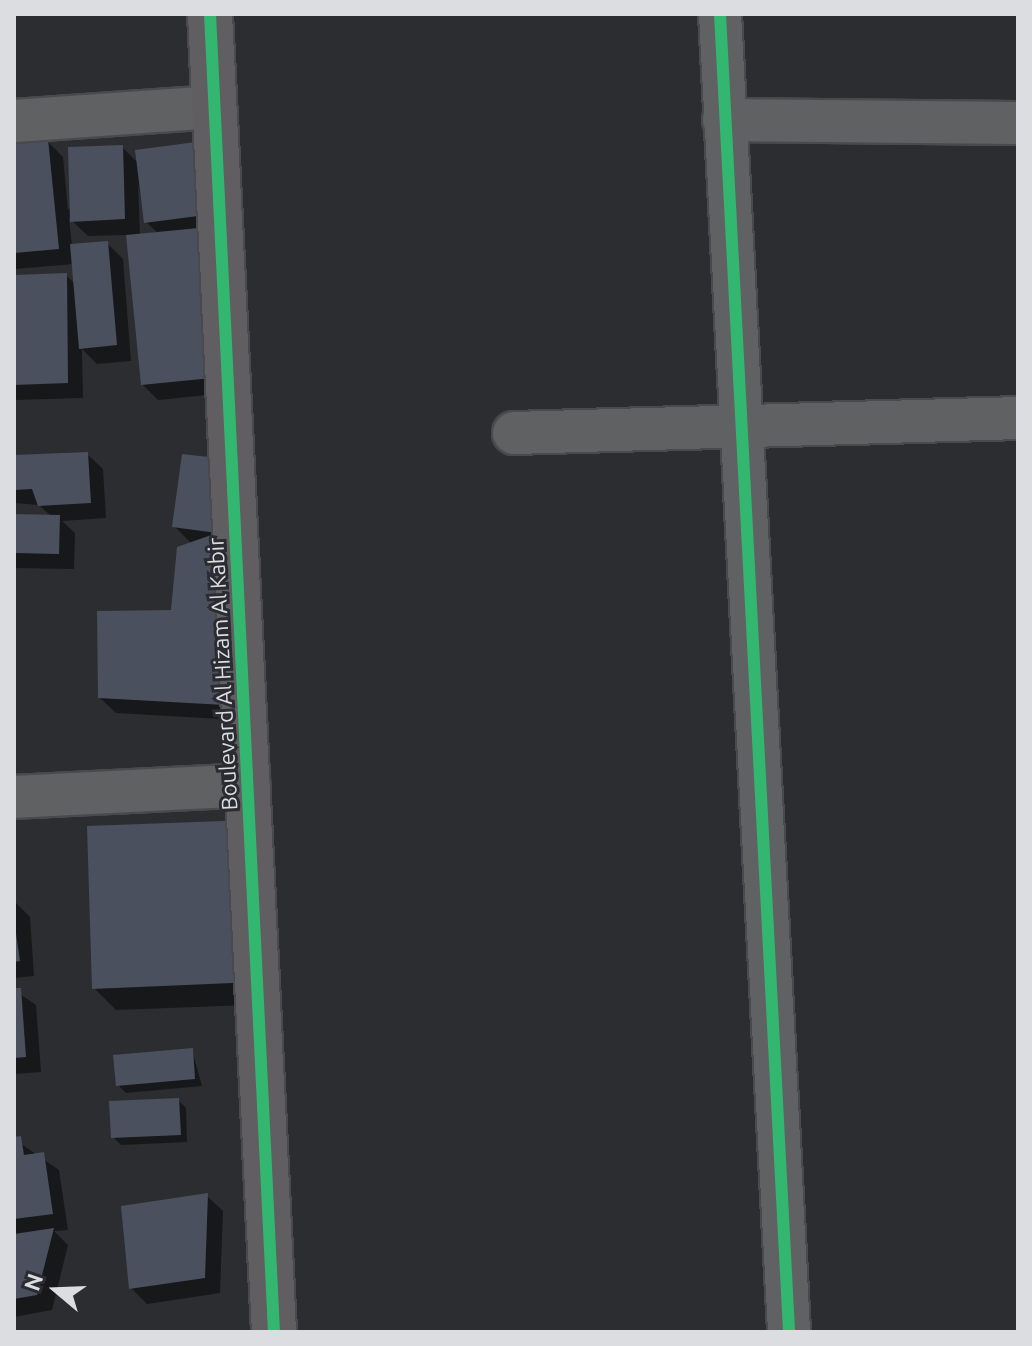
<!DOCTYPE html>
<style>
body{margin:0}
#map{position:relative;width:1032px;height:1346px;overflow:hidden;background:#2c2d30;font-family:Ubuntu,sans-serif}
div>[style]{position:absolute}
.shadow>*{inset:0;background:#0007}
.building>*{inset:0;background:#4a505e}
.roads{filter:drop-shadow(2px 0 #484a4d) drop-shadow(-2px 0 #484a4d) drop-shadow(0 2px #484a4d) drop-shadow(0 -2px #484a4d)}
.street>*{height:42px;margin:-21px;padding:0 21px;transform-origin:21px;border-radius:21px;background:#606163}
.secondary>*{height:44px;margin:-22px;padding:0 22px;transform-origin:22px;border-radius:22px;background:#605e60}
.cycleway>*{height:12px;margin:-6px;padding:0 6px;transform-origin:6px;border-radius:6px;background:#33b770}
span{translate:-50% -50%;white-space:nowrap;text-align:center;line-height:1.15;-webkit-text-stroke:6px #2a2c32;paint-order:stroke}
.street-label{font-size:22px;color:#dbdde1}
.frame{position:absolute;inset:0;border:16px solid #dbdde1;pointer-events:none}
.north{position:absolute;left:16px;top:1250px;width:80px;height:80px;-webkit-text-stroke:6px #2a2c32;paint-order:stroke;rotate:289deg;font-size:22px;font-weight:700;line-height:32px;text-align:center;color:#dbdde1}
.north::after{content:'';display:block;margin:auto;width:28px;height:36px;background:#dbdde1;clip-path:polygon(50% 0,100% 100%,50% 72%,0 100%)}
</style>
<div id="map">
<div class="shadow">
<div style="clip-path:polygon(evenodd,47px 141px,63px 157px,68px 210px,122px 147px,139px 164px,210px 142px,227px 393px,158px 400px,142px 384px,128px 235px,88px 236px,69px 218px,72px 246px,107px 243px,123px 259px,131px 361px,97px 364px,82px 349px,83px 398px,14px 400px,14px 277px,66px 275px,76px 285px,74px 264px,14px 269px,14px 144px,47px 141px,138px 184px,146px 222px,159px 234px,140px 236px,138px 184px)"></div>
<div style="clip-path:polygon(87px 454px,103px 469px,106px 518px,62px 521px,75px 533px,74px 569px,14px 568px,14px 516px,52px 517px,39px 505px,14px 503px,14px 457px)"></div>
<div style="clip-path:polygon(226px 461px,258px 721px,116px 713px,100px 698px,173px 612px,192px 544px,174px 526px)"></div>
<div style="clip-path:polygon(272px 845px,278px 1004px,116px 1010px,94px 988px)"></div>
<div style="clip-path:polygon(14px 901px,30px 917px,34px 976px,14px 978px)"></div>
<div style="clip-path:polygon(14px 990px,36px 1005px,41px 1072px,14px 1074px)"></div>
<div style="clip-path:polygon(192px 1050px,202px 1086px,126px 1093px,118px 1085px)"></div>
<div style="clip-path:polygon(178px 1100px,186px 1108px,187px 1142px,121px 1145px,113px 1137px)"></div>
<div style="clip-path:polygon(14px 1139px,59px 1170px,68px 1230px,54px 1231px,68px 1245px,52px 1310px,14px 1317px)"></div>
<div style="clip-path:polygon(207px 1196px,223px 1211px,220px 1293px,147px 1304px,131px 1288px)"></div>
</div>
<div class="building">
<div style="clip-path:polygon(48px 139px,59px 249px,14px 253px,14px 142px)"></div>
<div style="clip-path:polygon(211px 140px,221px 213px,144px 223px,135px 150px)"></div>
<div style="clip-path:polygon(123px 145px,125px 219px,70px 222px,68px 147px)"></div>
<div style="clip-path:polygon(199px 228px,212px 378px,141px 385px,126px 235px)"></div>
<div style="clip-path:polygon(108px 241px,117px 345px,79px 349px,70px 244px)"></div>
<div style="clip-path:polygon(67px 273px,68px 383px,14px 385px,14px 275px)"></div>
<div style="clip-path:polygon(88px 452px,91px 503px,38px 506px,32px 489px,14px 490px,14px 455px)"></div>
<div style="clip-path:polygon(182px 454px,227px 459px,217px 533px,172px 527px)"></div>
<div style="clip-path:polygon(14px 514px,60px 515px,59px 554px,14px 553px)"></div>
<div style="clip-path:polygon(217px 533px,216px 624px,244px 624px,243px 706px,98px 698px,97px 611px,171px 610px,177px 547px)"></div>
<div style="clip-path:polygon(251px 820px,257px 982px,92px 989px,87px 826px)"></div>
<div style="clip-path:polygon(14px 920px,20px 961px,14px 962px)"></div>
<div style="clip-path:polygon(14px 988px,21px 988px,26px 1057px,14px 1058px)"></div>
<div style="clip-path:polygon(193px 1048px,195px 1079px,116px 1086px,113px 1055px)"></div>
<div style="clip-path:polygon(179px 1098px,181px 1135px,111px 1138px,109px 1101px)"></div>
<div style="clip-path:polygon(21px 1136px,24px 1155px,44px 1152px,53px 1214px,14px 1219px,14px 1137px)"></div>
<div style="clip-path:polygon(208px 1193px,205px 1278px,129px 1289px,121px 1206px)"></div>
<div style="clip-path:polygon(54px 1228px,37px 1295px,14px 1299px,14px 1234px)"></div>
</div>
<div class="roads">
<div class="street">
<div style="left:720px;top:14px;width:1320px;rotate:87deg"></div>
<div style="left:724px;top:120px;width:294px;rotate:0.6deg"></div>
<div style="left:14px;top:121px;width:201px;rotate:-4deg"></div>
<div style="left:514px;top:433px;width:504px;rotate:-1.7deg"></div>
<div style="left:14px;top:797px;width:235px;rotate:-2.9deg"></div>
</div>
<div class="secondary">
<div style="left:210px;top:14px;width:1320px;rotate:87.22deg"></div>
</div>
</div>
<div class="cycleway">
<div style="left:210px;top:14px;width:1320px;rotate:87.22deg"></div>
<div style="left:720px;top:14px;width:1320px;rotate:87deg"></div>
</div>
<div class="street-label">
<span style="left:222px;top:674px;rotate:-93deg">Boulevard Al Hizam Al Kabir</span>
</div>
<div class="frame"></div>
<div class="north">N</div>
</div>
